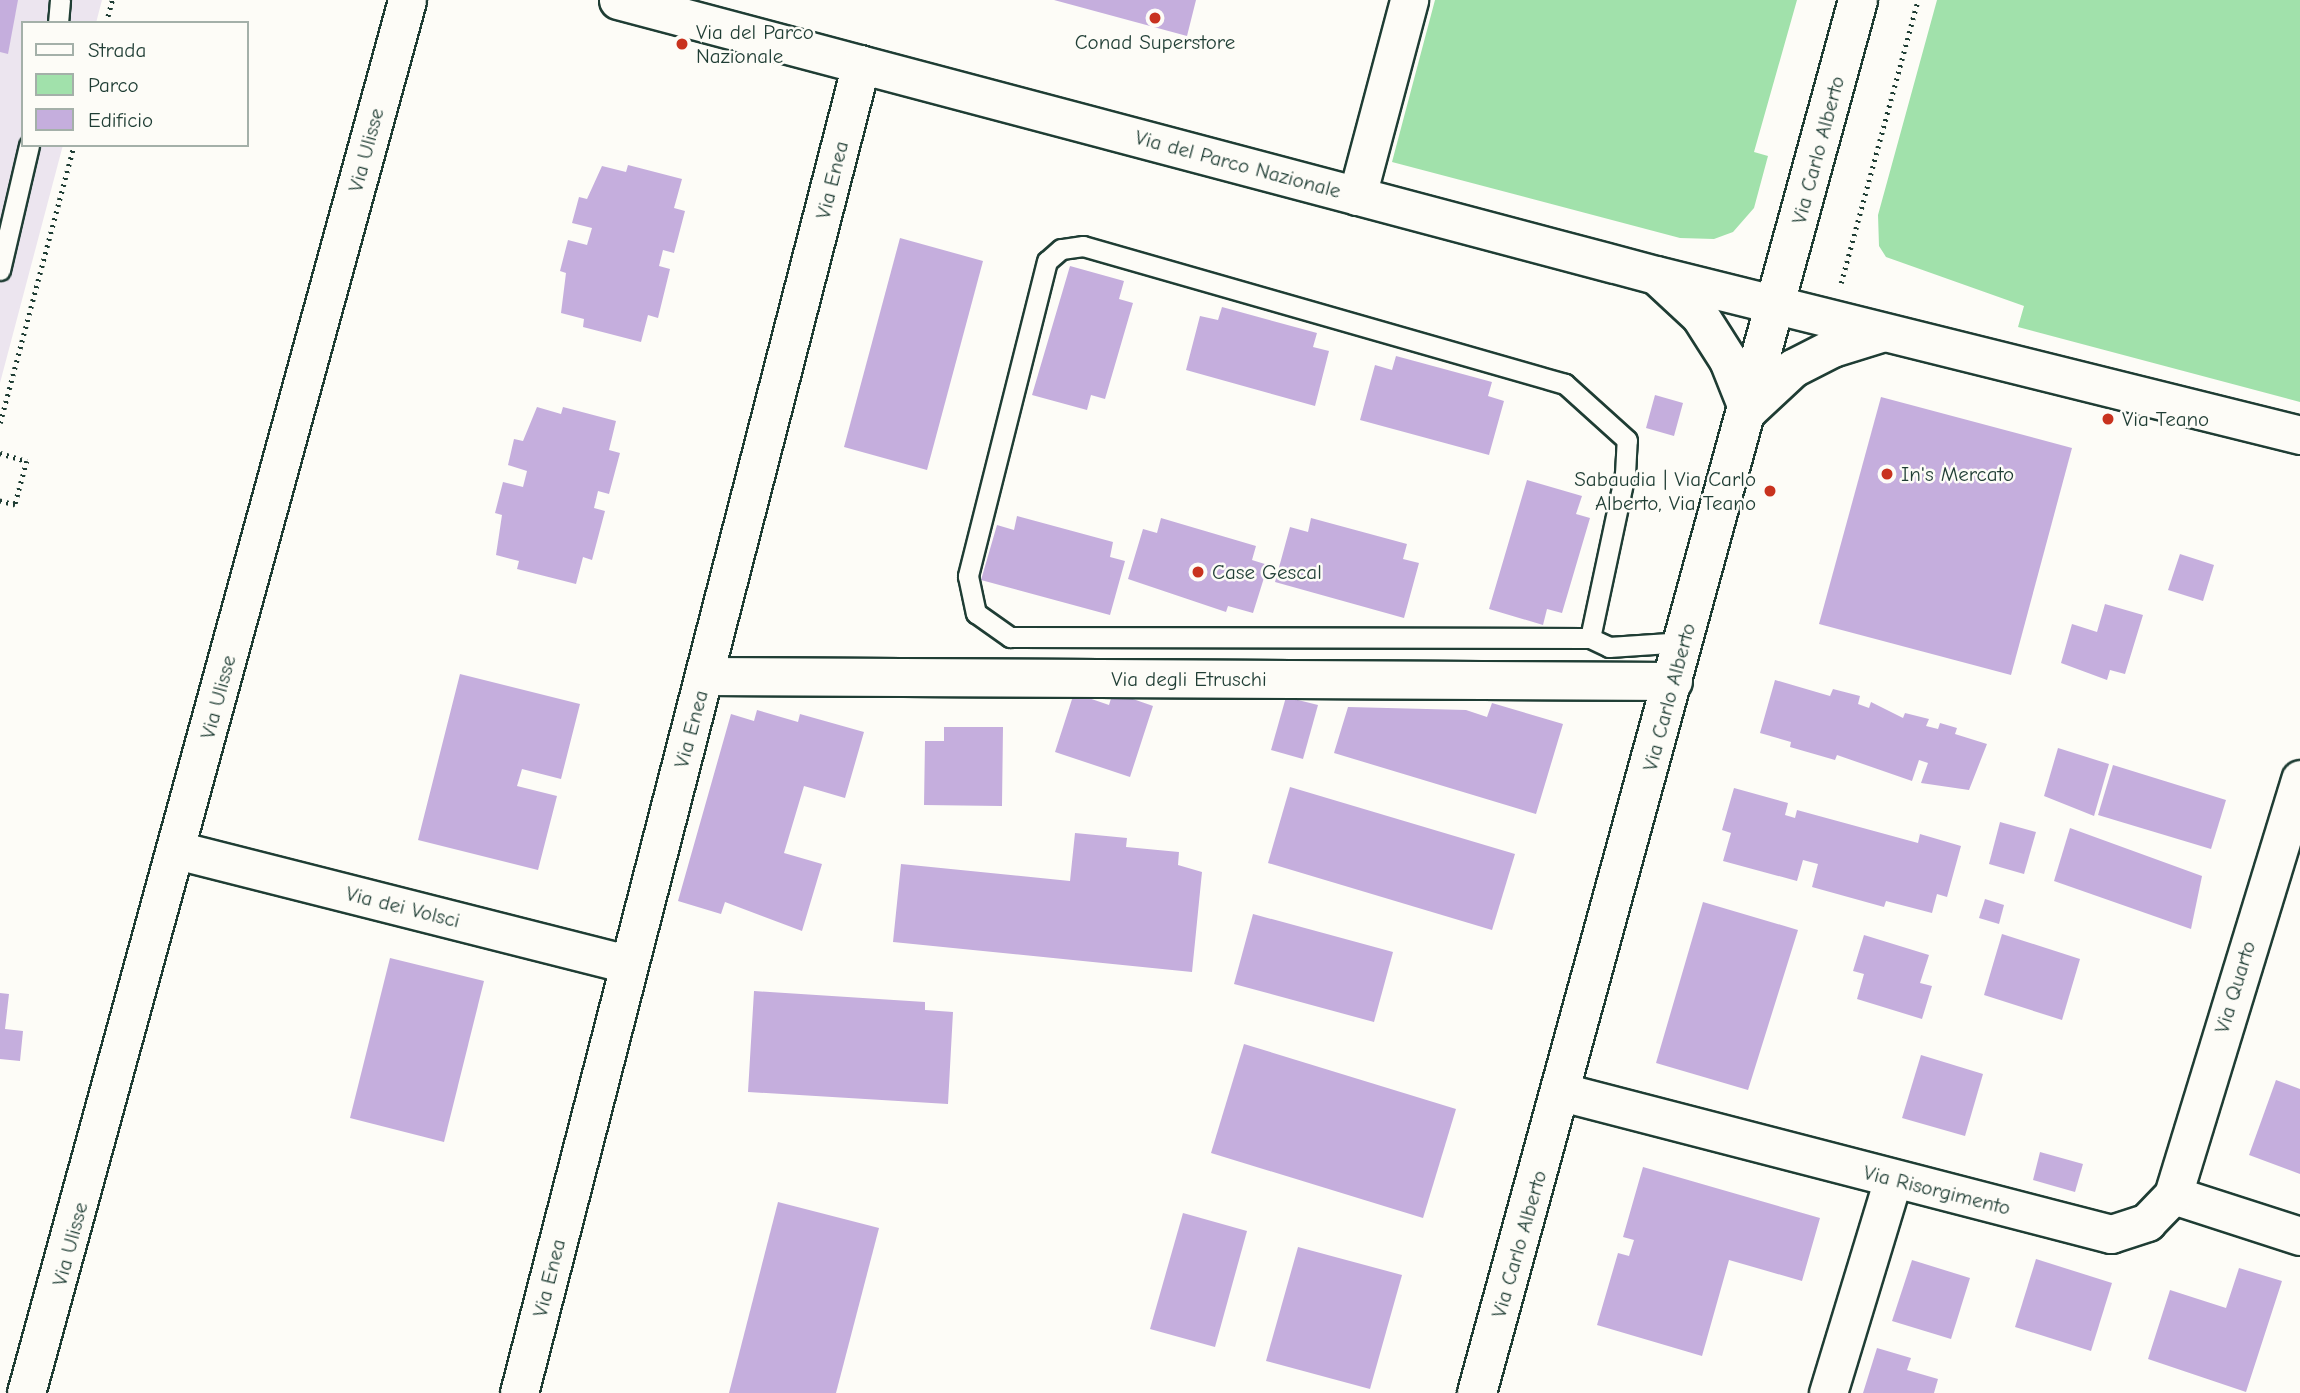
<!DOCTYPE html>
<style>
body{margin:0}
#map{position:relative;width:2300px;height:1393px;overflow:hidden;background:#fdfcf7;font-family:"Comic Neue",sans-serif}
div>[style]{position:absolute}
.built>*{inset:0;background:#ece5ef}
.green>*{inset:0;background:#a1e1ab}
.building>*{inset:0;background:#c5aedd}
.path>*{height:4.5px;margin-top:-2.25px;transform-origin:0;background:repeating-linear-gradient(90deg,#1f3d34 0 2px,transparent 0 7px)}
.roads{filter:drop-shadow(2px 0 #1f3d34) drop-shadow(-2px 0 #1f3d34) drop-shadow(0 2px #1f3d34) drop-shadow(0 -2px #1f3d34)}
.lane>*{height:19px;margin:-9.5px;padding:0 9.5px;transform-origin:9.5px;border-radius:9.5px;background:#fdfcf7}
.street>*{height:37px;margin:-18.5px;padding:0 18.5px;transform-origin:18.5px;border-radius:18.5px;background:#fdfcf7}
.secondary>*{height:38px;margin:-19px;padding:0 19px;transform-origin:19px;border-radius:19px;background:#fdfcf7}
.dots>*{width:19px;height:19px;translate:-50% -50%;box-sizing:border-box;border:4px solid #fdfcf7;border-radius:50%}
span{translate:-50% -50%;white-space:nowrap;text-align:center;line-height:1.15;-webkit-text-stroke:5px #fdfcf7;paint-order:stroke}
.poi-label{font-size:21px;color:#1f3d34}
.left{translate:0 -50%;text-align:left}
.right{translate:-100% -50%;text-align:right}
.street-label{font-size:21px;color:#1f3d34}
.legend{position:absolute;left:21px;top:21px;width:228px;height:126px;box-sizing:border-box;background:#fdfcf7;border:2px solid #a4b0a9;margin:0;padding:9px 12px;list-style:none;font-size:21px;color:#1f3d34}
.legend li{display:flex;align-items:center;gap:14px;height:35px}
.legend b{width:35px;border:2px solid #a4b0a9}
</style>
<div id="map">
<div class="built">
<div style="clip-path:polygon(0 0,102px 0,96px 23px,23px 23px,23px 145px,63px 145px,0 383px)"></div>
</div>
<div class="green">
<div style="clip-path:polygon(1435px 0,1797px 0,1754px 152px,1768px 156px,1754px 208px,1733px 232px,1714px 239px,1680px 238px,1392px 162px)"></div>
<div style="clip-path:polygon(1937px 0,2300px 0,2300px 402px,2018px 327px,2024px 306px,1886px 257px,1879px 246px,1878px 215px)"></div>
</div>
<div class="building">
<div style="clip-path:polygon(0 0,18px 0,8px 54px,0 52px)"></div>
<div style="clip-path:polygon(1054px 0,1196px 0,1187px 36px)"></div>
<div style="clip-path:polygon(628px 165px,682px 179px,674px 208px,685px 211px,674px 253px,663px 250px,659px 266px,670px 269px,658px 318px,648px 315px,641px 342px,583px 327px,584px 319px,561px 313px,566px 273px,560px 271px,568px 240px,587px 245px,592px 228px,572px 223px,579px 197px,587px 199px,602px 166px,626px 172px)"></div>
<div style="clip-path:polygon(900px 238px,983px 261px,927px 470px,844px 447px)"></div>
<div style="clip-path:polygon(1070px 266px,1124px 281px,1119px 299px,1133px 303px,1105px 399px,1091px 395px,1087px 410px,1032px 395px)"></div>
<div style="clip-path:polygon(1222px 307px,1317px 333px,1313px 347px,1329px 351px,1315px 406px,1186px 370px,1200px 316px,1218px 320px)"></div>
<div style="clip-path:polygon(1396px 356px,1492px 382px,1488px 396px,1504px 401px,1489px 455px,1360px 420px,1375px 365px,1392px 370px)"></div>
<div style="clip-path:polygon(1655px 395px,1683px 403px,1674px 436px,1646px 428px)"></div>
<div style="clip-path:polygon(1881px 397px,2072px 448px,2011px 675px,1819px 624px)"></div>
<div style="clip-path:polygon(537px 407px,561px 414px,563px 407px,616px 421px,609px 450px,620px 453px,609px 494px,598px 491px,594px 508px,605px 511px,592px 560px,583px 557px,576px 584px,517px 569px,519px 561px,496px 555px,502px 515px,495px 513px,503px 482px,523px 487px,527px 471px,508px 465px,514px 439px,523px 441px)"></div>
<div style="clip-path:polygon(1527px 480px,1582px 496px,1576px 514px,1590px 518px,1562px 613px,1547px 609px,1543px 625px,1489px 609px)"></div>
<div style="clip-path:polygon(1017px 516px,1113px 542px,1110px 557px,1125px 561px,1110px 615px,981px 580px,997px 525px,1014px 530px)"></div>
<div style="clip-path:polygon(1161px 518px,1256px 546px,1252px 560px,1268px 565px,1253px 613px,1228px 606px,1226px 612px,1128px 579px,1143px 529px,1157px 533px)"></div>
<div style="clip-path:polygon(1311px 518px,1407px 544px,1403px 559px,1419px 563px,1404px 618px,1275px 582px,1290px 527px,1308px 532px)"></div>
<div style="clip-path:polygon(2180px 554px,2214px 565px,2203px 601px,2168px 590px)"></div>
<div style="clip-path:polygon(2105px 604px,2143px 615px,2125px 674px,2110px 670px,2107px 680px,2061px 663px,2072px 624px,2097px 632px)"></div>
<div style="clip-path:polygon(460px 674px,580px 704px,561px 779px,522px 769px,517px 786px,557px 796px,538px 870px,418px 840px)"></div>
<div style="clip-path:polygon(1775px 680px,1830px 696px,1833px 689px,1860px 696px,1858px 704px,1869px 708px,1871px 702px,1903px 718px,1905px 713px,1929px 719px,1926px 726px,1938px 729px,1940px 723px,1957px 728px,1955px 734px,1987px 744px,1969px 790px,1921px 783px,1928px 763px,1919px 760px,1912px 781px,1837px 755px,1835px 760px,1790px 747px,1791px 742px,1760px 733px)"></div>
<div style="clip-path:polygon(1113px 692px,1153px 706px,1130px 777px,1055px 752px,1074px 693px,1109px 705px)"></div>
<div style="clip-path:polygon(1286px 697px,1318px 705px,1303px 759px,1271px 750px)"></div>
<div style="clip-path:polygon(1492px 703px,1563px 724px,1536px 814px,1334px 753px,1348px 707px,1466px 710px,1487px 717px)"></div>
<div style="clip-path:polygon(757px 710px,798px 722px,800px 714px,864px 732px,845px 798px,804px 786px,784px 853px,822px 864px,802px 931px,725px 902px,721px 914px,678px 901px,731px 714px,754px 721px)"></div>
<div style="clip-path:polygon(944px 727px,1003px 727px,1002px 806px,924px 805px,925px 741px,944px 741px)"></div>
<div style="clip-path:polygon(2058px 748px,2109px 764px,2094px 816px,2044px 796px)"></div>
<div style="clip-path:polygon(2113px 765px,2226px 800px,2211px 849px,2098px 815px)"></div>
<div style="clip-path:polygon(1290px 787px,1515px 854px,1492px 930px,1268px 863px)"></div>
<div style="clip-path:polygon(1734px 788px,1788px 803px,1785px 815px,1795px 818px,1797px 810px,1918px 843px,1920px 834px,1961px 846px,1947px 897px,1937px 894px,1932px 913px,1886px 901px,1884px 907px,1812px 887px,1818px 864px,1803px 860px,1797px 881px,1723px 861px,1731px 833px,1722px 830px)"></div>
<div style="clip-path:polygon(2000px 822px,2036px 832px,2024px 874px,1989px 864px)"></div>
<div style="clip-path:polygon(2070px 828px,2202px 876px,2191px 929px,2054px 881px)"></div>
<div style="clip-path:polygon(1075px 833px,1127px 838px,1126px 847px,1179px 852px,1178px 865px,1202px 872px,1192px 972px,893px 942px,901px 864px,1070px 881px)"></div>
<div style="clip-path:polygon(1985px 899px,2004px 905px,1999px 924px,1979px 918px)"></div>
<div style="clip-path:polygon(1703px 902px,1798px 930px,1748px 1090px,1656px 1063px)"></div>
<div style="clip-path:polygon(1253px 914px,1393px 952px,1374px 1022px,1234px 984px)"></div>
<div style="clip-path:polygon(2002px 934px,2080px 959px,2062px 1020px,1984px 995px)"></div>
<div style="clip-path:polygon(1864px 935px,1929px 955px,1920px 983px,1932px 986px,1922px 1019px,1857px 999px,1864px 974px,1853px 971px)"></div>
<div style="clip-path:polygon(390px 958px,484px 981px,444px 1142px,350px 1118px)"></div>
<div style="clip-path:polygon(754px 991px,925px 1002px,925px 1010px,953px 1012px,948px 1104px,748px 1092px)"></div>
<div style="clip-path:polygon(0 993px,9px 994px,5px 1029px,23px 1031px,20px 1061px,0 1059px)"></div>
<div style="clip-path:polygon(1244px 1044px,1456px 1109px,1423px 1218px,1211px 1153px)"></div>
<div style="clip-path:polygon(1921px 1055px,1983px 1074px,1965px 1136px,1902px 1118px)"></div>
<div style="clip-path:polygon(2276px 1080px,2300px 1089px,2300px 1174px,2249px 1155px)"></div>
<div style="clip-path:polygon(2040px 1152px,2083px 1164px,2075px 1192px,2033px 1180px)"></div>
<div style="clip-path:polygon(1643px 1167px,1820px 1218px,1802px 1281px,1729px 1260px,1702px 1356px,1597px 1325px,1618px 1253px,1629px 1256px,1634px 1240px,1623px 1237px)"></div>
<div style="clip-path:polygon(778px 1202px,879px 1228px,836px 1393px,729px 1393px)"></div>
<div style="clip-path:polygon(1183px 1213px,1247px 1231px,1215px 1347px,1150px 1329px)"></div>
<div style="clip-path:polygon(1298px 1247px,1402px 1275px,1370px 1389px,1266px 1361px)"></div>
<div style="clip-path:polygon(2036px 1259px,2112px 1283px,2091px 1351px,2015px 1327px)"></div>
<div style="clip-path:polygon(1912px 1260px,1970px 1278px,1951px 1339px,1892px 1321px)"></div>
<div style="clip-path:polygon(2239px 1268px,2282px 1281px,2246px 1392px,2148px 1359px,2170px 1290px,2226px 1308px)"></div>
<div style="clip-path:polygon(1877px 1348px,1911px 1358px,1907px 1370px,1938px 1379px,1934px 1393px,1863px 1393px)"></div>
</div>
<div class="path">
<div style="left:106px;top:23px;width:24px;rotate:-75deg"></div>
<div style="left:1841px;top:283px;width:293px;rotate:-74.8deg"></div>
<div style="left:0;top:423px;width:288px;rotate:-75.1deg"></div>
<div style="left:0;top:453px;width:28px;rotate:17deg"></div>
<div style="left:27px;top:461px;width:46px;rotate:105.3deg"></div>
<div style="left:15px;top:505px;width:16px;rotate:-165deg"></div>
</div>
<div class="roads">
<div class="lane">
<div style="left:58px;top:23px;width:23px;rotate:-85deg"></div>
<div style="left:0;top:270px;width:128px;rotate:-76.9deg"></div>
<div style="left:1590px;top:638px;width:168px;rotate:-78deg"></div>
<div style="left:1625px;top:474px;width:34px;rotate:-87deg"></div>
<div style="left:1627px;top:440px;width:84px;rotate:-137.9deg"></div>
<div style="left:1565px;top:384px;width:501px;rotate:-164.02deg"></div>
<div style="left:1083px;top:246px;width:22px;rotate:172deg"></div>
<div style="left:1061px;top:249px;width:18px;rotate:139deg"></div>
<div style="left:1047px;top:261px;width:325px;rotate:104.1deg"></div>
<div style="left:968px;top:576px;width:38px;rotate:78deg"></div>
<div style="left:976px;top:613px;width:42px;rotate:35.2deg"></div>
<div style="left:1010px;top:637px;width:580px;rotate:0.1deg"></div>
<div style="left:1590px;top:638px;width:21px;rotate:25deg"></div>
<div style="left:1609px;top:647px;width:75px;rotate:-3.8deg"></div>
</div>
<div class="street">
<div style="left:618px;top:0;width:1074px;rotate:14.84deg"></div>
<div style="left:1656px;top:275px;width:664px;rotate:13.95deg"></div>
<div style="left:1357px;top:196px;width:203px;rotate:-75.1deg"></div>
<div style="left:1658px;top:277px;width:57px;rotate:42.9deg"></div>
<div style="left:1700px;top:316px;width:52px;rotate:57.5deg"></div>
<div style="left:1728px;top:360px;width:54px;rotate:68.2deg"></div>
<div style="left:1748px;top:410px;width:62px;rotate:-43deg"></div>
<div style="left:1793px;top:368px;width:44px;rotate:-27.1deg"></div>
<div style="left:1832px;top:348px;width:54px;rotate:-17.1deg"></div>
<div style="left:705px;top:676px;width:968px;rotate:0.3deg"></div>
<div style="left:177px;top:850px;width:466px;rotate:14.2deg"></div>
<div style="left:1562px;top:1092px;width:567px;rotate:14.5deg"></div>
<div style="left:2111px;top:1234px;width:38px;rotate:-18deg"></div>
<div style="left:2147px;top:1222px;width:37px;rotate:-46deg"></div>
<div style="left:2173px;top:1195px;width:133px;rotate:17.9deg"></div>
<div style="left:2173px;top:1195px;width:435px;rotate:-73deg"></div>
<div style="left:26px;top:1393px;width:1444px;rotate:-74.7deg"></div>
<div style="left:519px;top:1393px;width:1372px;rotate:-75.57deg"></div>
<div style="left:1828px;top:1393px;width:224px;rotate:-73.1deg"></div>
</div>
<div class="secondary">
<div style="left:1477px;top:1393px;width:1444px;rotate:-74.7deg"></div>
</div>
</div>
<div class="dots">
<div style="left:1155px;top:18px;background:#c8321e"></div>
<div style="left:682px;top:44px;background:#c8321e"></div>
<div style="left:2108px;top:419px;background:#c8321e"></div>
<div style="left:1887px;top:474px;background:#c8321e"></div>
<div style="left:1770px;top:491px;background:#c8321e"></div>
<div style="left:1198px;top:572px;background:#c8321e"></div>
</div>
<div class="poi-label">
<span class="left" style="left:696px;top:44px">Via del Parco<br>Nazionale</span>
<span style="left:1155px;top:42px">Conad Superstore</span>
<span class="left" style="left:2122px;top:419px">Via Teano</span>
<span class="left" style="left:1901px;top:474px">In's Mercato</span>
<span class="right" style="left:1756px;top:491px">Sabaudia | Via Carlo<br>Alberto, Via Teano</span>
<span class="left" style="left:1212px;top:572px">Case Gescal</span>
</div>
<div class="street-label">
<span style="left:366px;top:150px;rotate:-75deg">Via Ulisse</span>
<span style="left:1818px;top:150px;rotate:-75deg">Via Carlo Alberto</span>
<span style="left:1238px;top:164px;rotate:15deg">Via del Parco Nazionale</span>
<span style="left:832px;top:180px;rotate:-76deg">Via Enea</span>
<span style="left:1189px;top:679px">Via degli Etruschi</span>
<span style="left:218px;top:697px;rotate:-75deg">Via Ulisse</span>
<span style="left:1669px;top:697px;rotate:-75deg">Via Carlo Alberto</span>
<span style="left:691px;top:729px;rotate:-75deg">Via Enea</span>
<span style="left:403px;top:907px;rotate:14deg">Via dei Volsci</span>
<span style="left:2235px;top:987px;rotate:-73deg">Via Quarto</span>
<span style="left:1937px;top:1190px;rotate:14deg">Via Risorgimento</span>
<span style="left:70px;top:1244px;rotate:-75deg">Via Ulisse</span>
<span style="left:1519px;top:1244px;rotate:-74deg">Via Carlo Alberto</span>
<span style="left:549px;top:1278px;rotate:-76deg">Via Enea</span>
</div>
<ul class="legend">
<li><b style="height:9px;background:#fdfcf7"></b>Strada</li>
<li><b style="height:19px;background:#a1e1ab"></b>Parco</li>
<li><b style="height:19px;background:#c5aedd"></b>Edificio</li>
</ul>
</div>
